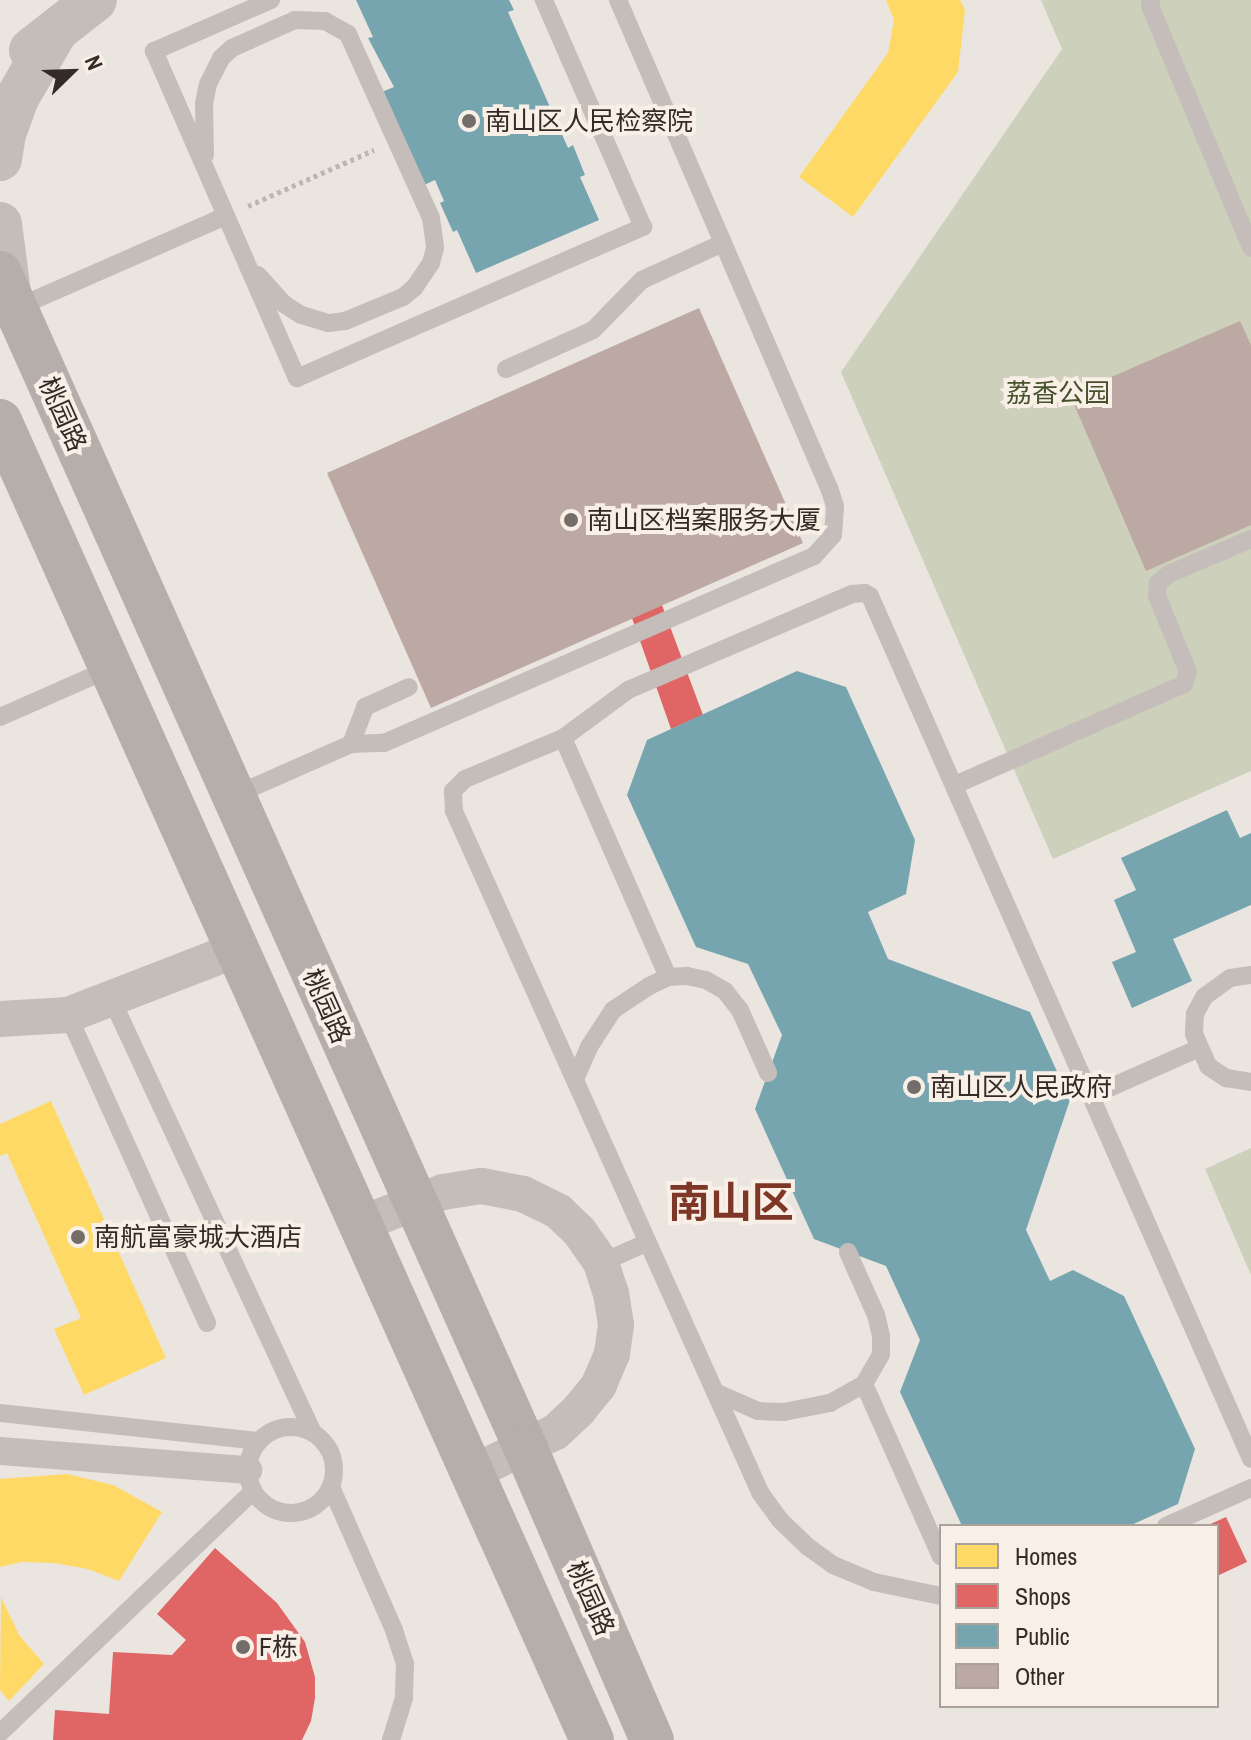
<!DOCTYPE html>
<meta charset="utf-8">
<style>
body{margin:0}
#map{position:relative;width:1251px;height:1740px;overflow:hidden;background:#ebe5e0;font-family:"Archivo Narrow","Noto Sans SC",sans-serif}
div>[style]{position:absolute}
.green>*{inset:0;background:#cdd0bb}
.homes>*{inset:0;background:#ffd966}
.shops>*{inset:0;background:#e06666}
.public>*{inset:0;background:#76a5af}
.building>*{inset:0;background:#bda9a3}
.path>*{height:5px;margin-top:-2.5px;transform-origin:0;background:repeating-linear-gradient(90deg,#bdb6b2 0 4px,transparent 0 8px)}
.service>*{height:18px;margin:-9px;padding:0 9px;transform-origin:9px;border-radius:9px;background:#c4bdb9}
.service>.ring{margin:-9px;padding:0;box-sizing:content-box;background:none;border:18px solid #c4bdb9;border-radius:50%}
.pedestrian>*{height:28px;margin:-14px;padding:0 14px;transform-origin:14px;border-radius:14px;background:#c4bdb9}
.minor>*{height:36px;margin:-18px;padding:0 18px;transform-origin:18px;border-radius:18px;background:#c4bdb9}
.tertiary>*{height:44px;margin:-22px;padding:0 22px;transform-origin:22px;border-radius:22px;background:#c4bdb9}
.secondary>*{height:44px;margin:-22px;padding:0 22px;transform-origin:22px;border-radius:22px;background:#b5aeaa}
.dots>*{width:22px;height:22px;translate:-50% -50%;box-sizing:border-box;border:4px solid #f8efe7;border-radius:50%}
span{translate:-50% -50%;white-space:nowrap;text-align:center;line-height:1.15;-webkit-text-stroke:8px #f8efe7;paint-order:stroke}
.poi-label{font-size:26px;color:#342b28}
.left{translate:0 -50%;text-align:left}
.park-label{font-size:26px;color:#46512d}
.street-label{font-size:26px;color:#342b28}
.town-label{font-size:42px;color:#7e3626;font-weight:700}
.legend{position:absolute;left:939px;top:1524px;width:280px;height:184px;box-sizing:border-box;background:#f8efe7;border:2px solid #aaa19b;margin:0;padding:10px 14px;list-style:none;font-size:24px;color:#342b28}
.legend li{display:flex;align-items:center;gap:16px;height:40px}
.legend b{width:40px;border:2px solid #aaa19b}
.north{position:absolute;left:32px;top:32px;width:80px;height:80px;-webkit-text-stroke:6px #f8efe7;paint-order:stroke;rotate:67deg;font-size:22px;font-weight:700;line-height:32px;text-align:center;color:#342b28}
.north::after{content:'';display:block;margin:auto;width:28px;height:36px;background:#342b28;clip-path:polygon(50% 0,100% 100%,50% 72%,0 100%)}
</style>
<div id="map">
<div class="green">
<div style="clip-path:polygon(1041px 0,1251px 0,1251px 771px,1053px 859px,841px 372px,1062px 49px)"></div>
<div style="clip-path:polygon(1251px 1148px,1251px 1275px,1205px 1169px)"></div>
</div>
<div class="homes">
<div style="clip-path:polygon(886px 0,960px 0,965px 10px,958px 72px,853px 217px,799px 177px,888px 53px,894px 20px)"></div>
<div style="clip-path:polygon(51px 1101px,166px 1358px,84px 1395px,54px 1329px,81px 1318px,7px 1153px,0 1156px,0 1124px)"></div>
<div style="clip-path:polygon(67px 1474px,113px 1485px,162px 1512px,119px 1581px,88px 1569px,54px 1563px,22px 1562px,0 1567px,0 1479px)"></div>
<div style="clip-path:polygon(1px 1597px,19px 1635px,44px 1664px,9px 1701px,0 1690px)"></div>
</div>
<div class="shops">
<div style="clip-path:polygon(662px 605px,703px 715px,671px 729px,632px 618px)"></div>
<div style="clip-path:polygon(1226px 1517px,1247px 1562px,1217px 1576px,1217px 1526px,1206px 1526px)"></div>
<div style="clip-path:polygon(215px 1548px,277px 1603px,305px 1642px,315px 1677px,315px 1698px,311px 1721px,302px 1740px,53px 1740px,55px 1710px,109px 1714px,113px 1652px,172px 1655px,186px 1640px,157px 1614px)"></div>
</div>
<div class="public">
<div style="clip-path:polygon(356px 0,509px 0,514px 10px,508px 12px,568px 148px,573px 145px,585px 175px,580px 177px,599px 220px,476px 273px,457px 230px,453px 232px,440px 203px,444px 201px,435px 180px,413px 190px,372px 96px,394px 87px,368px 38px,373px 37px)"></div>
<div style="clip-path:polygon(797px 671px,846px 687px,915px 840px,906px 894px,868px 912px,888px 959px,1030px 1012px,1070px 1100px,1026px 1230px,1050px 1281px,1073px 1270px,1124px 1296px,1195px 1449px,1178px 1504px,1129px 1526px,962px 1526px,900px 1392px,920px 1340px,886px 1266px,814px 1239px,755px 1109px,782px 1035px,748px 964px,696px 947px,627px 795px,647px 740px)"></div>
<div style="clip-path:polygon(1227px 810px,1240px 838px,1251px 833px,1251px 905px,1173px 939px,1192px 981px,1132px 1008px,1112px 962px,1136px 952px,1114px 900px,1136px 890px,1121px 858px)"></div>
</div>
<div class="building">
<div style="clip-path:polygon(699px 308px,803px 543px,431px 708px,327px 473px)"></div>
<div style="clip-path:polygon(1240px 321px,1251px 345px,1251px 525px,1146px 571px,1070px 395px)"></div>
</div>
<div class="path">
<div style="left:248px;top:206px;width:138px;rotate:-24deg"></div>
</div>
<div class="service">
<div style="left:271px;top:0;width:128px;rotate:156.4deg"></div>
<div style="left:154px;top:51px;width:357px;rotate:66.4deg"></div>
<div style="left:297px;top:378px;width:378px;rotate:-23.6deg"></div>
<div style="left:643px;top:227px;width:248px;rotate:-113.6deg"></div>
<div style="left:1151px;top:0;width:6px;rotate:99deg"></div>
<div style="left:1150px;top:6px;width:262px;rotate:67.3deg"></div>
<div style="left:205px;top:155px;width:51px;rotate:-91.1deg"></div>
<div style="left:204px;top:104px;width:20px;rotate:-79deg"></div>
<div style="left:208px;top:84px;width:29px;rotate:-63deg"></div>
<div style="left:221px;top:58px;width:15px;rotate:-42deg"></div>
<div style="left:232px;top:48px;width:69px;rotate:-24deg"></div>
<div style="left:295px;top:20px;width:30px;rotate:2deg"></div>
<div style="left:325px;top:21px;width:26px;rotate:29deg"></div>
<div style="left:348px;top:34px;width:202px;rotate:65.7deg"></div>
<div style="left:431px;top:218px;width:30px;rotate:82deg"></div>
<div style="left:435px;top:248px;width:16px;rotate:105deg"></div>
<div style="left:431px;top:263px;width:29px;rotate:124deg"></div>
<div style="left:415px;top:287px;width:16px;rotate:140deg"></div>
<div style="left:403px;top:297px;width:63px;rotate:157.5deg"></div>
<div style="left:345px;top:321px;width:17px;rotate:173deg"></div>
<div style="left:328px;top:323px;width:28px;rotate:-163deg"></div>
<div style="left:301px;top:315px;width:20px;rotate:-147deg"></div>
<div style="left:284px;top:304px;width:39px;rotate:-132deg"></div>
<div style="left:16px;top:308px;width:229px;rotate:-23.7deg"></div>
<div style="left:506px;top:369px;width:95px;rotate:-24.1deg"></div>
<div style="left:593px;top:330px;width:70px;rotate:-45.6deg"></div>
<div style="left:642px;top:280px;width:89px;rotate:-24.6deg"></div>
<div style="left:0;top:717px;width:119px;rotate:-23.8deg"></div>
<div style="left:563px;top:738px;width:261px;rotate:66.3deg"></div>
<div style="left:351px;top:744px;width:40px;rotate:-69deg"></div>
<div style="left:365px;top:707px;width:48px;rotate:-24.4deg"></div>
<div style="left:955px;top:785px;width:250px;rotate:-23.8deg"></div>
<div style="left:1184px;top:684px;width:13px;rotate:-72deg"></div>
<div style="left:1188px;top:672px;width:82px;rotate:-112.2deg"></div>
<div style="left:1157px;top:596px;width:13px;rotate:-86deg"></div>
<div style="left:1158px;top:583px;width:14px;rotate:-39deg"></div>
<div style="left:1169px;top:574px;width:89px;rotate:-23.1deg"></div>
<div style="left:233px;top:796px;width:129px;rotate:-23.8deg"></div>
<div style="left:351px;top:744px;width:33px;rotate:-2deg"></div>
<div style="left:384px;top:743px;width:469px;rotate:-23.5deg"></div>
<div style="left:814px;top:556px;width:28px;rotate:-48deg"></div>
<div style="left:833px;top:535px;width:29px;rotate:-86deg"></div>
<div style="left:835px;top:506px;width:19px;rotate:-108deg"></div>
<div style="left:829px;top:488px;width:532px;rotate:-113.38deg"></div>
<div style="left:1251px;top:975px;width:21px;rotate:172deg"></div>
<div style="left:1230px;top:978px;width:32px;rotate:144deg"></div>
<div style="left:1204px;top:997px;width:19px;rotate:118deg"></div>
<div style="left:1195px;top:1014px;width:20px;rotate:93deg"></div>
<div style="left:1194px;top:1034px;width:35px;rotate:66deg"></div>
<div style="left:1208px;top:1066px;width:22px;rotate:34deg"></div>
<div style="left:1226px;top:1078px;width:25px;rotate:9deg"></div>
<div style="left:112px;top:1000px;width:477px;rotate:65.1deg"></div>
<div style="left:68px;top:1015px;width:338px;rotate:65.7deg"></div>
<div style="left:575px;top:1079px;width:35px;rotate:-66deg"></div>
<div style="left:589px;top:1047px;width:44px;rotate:-57deg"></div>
<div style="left:613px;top:1010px;width:43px;rotate:-33.7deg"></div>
<div style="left:649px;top:986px;width:21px;rotate:-25deg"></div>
<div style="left:668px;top:977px;width:19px;rotate:-3deg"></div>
<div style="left:687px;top:976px;width:19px;rotate:12deg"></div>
<div style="left:706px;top:980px;width:22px;rotate:30deg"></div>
<div style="left:725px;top:991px;width:24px;rotate:52deg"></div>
<div style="left:740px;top:1010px;width:69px;rotate:66deg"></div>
<div style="left:1091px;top:1096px;width:116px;rotate:-23.9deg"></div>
<div style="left:601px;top:1263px;width:51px;rotate:-24.1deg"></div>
<div style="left:864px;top:1384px;width:189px;rotate:66deg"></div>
<div style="left:715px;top:1392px;width:47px;rotate:23.8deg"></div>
<div style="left:758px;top:1411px;width:26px;rotate:2deg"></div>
<div style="left:784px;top:1412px;width:47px;rotate:-11.1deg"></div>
<div style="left:830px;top:1403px;width:39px;rotate:-29deg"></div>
<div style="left:864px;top:1384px;width:34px;rotate:-60deg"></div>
<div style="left:881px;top:1354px;width:18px;rotate:-90deg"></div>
<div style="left:881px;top:1336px;width:22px;rotate:-103deg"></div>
<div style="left:876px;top:1315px;width:69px;rotate:-114deg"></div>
<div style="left:0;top:1413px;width:260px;rotate:6.2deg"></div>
<div class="ring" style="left:248px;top:1427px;width:68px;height:68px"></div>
<div style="left:331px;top:1487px;width:156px;rotate:66.2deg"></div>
<div style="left:394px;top:1630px;width:36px;rotate:72deg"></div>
<div style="left:405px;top:1664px;width:34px;rotate:92deg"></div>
<div style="left:404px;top:1698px;width:44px;rotate:107.2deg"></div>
<div style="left:1166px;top:1526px;width:93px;rotate:-24.1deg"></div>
<div style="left:941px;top:1596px;width:68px;rotate:-168.2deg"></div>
<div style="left:874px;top:1582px;width:44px;rotate:-157.5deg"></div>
<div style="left:833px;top:1565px;width:31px;rotate:-144deg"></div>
<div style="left:808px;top:1547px;width:39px;rotate:-136deg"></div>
<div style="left:780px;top:1520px;width:34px;rotate:-126deg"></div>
<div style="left:760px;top:1492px;width:747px;rotate:-114.2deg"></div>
<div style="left:454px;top:811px;width:20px;rotate:-93deg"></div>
<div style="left:453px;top:791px;width:17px;rotate:-45deg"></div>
<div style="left:465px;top:779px;width:106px;rotate:-22.7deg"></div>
<div style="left:563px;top:738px;width:81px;rotate:-36.4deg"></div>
<div style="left:628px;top:690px;width:244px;rotate:-23.2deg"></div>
<div style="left:852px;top:594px;width:13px;rotate:-4deg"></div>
<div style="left:865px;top:593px;width:6px;rotate:31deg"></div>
<div style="left:870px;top:596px;width:943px;rotate:66.18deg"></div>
<div style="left:0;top:1733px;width:350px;rotate:-43.7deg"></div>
</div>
<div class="pedestrian">
<div style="left:0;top:1451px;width:249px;rotate:4.4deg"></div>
</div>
<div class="minor">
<div style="left:0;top:1019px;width:68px;rotate:-3.4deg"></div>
<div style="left:68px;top:1015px;width:180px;rotate:-21.2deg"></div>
<div style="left:358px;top:1225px;width:91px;rotate:-21.2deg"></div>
<div style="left:443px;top:1192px;width:39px;rotate:-9deg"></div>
<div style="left:482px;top:1186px;width:42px;rotate:11deg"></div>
<div style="left:523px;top:1194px;width:39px;rotate:26deg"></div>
<div style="left:558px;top:1211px;width:29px;rotate:44deg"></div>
<div style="left:579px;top:1231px;width:39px;rotate:55deg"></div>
<div style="left:601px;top:1263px;width:32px;rotate:72deg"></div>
<div style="left:611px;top:1293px;width:32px;rotate:81deg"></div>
<div style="left:616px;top:1325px;width:29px;rotate:98deg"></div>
<div style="left:612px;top:1354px;width:34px;rotate:113deg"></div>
<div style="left:599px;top:1385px;width:32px;rotate:129deg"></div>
<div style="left:579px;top:1410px;width:33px;rotate:137deg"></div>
<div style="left:555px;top:1432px;width:95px;rotate:153.7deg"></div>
</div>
<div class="tertiary">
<div style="left:31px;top:50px;width:81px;rotate:-38deg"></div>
<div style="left:0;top:159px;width:25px;rotate:-81deg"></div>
<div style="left:4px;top:134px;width:38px;rotate:-70deg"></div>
<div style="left:17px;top:98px;width:78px;rotate:-59.8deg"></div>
<div style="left:0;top:224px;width:70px;rotate:82.6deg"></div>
</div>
<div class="secondary">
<div style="left:0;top:273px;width:1288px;rotate:65.9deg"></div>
<div style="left:526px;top:1449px;width:317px;rotate:66.6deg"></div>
<div style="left:0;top:421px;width:1446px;rotate:65.83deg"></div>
</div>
<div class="dots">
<div style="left:469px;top:121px;background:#746c68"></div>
<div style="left:571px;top:520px;background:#746c68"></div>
<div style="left:914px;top:1087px;background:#746c68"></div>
<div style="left:78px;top:1237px;background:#746c68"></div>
<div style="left:243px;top:1647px;background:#746c68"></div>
</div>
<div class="poi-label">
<span class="left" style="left:485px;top:121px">南山区人民检察院</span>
<span class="left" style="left:587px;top:520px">南山区档案服务大厦</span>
<span class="left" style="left:930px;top:1087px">南山区人民政府</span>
<span class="left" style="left:94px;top:1237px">南航富豪城大酒店</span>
<span class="left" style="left:259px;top:1647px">F栋</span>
</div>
<div class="park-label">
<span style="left:1058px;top:393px">荔香公园</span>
</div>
<div class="street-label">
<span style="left:63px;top:414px;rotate:66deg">桃园路</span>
<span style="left:327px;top:1006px;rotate:66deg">桃园路</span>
<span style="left:591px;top:1598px;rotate:66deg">桃园路</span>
</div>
<div class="town-label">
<span style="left:731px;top:1202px">南山区</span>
</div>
<ul class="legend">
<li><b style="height:22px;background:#ffd966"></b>Homes</li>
<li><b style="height:22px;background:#e06666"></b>Shops</li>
<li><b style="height:22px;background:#76a5af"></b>Public</li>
<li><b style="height:22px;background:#bda9a3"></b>Other</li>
</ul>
<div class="north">N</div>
</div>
